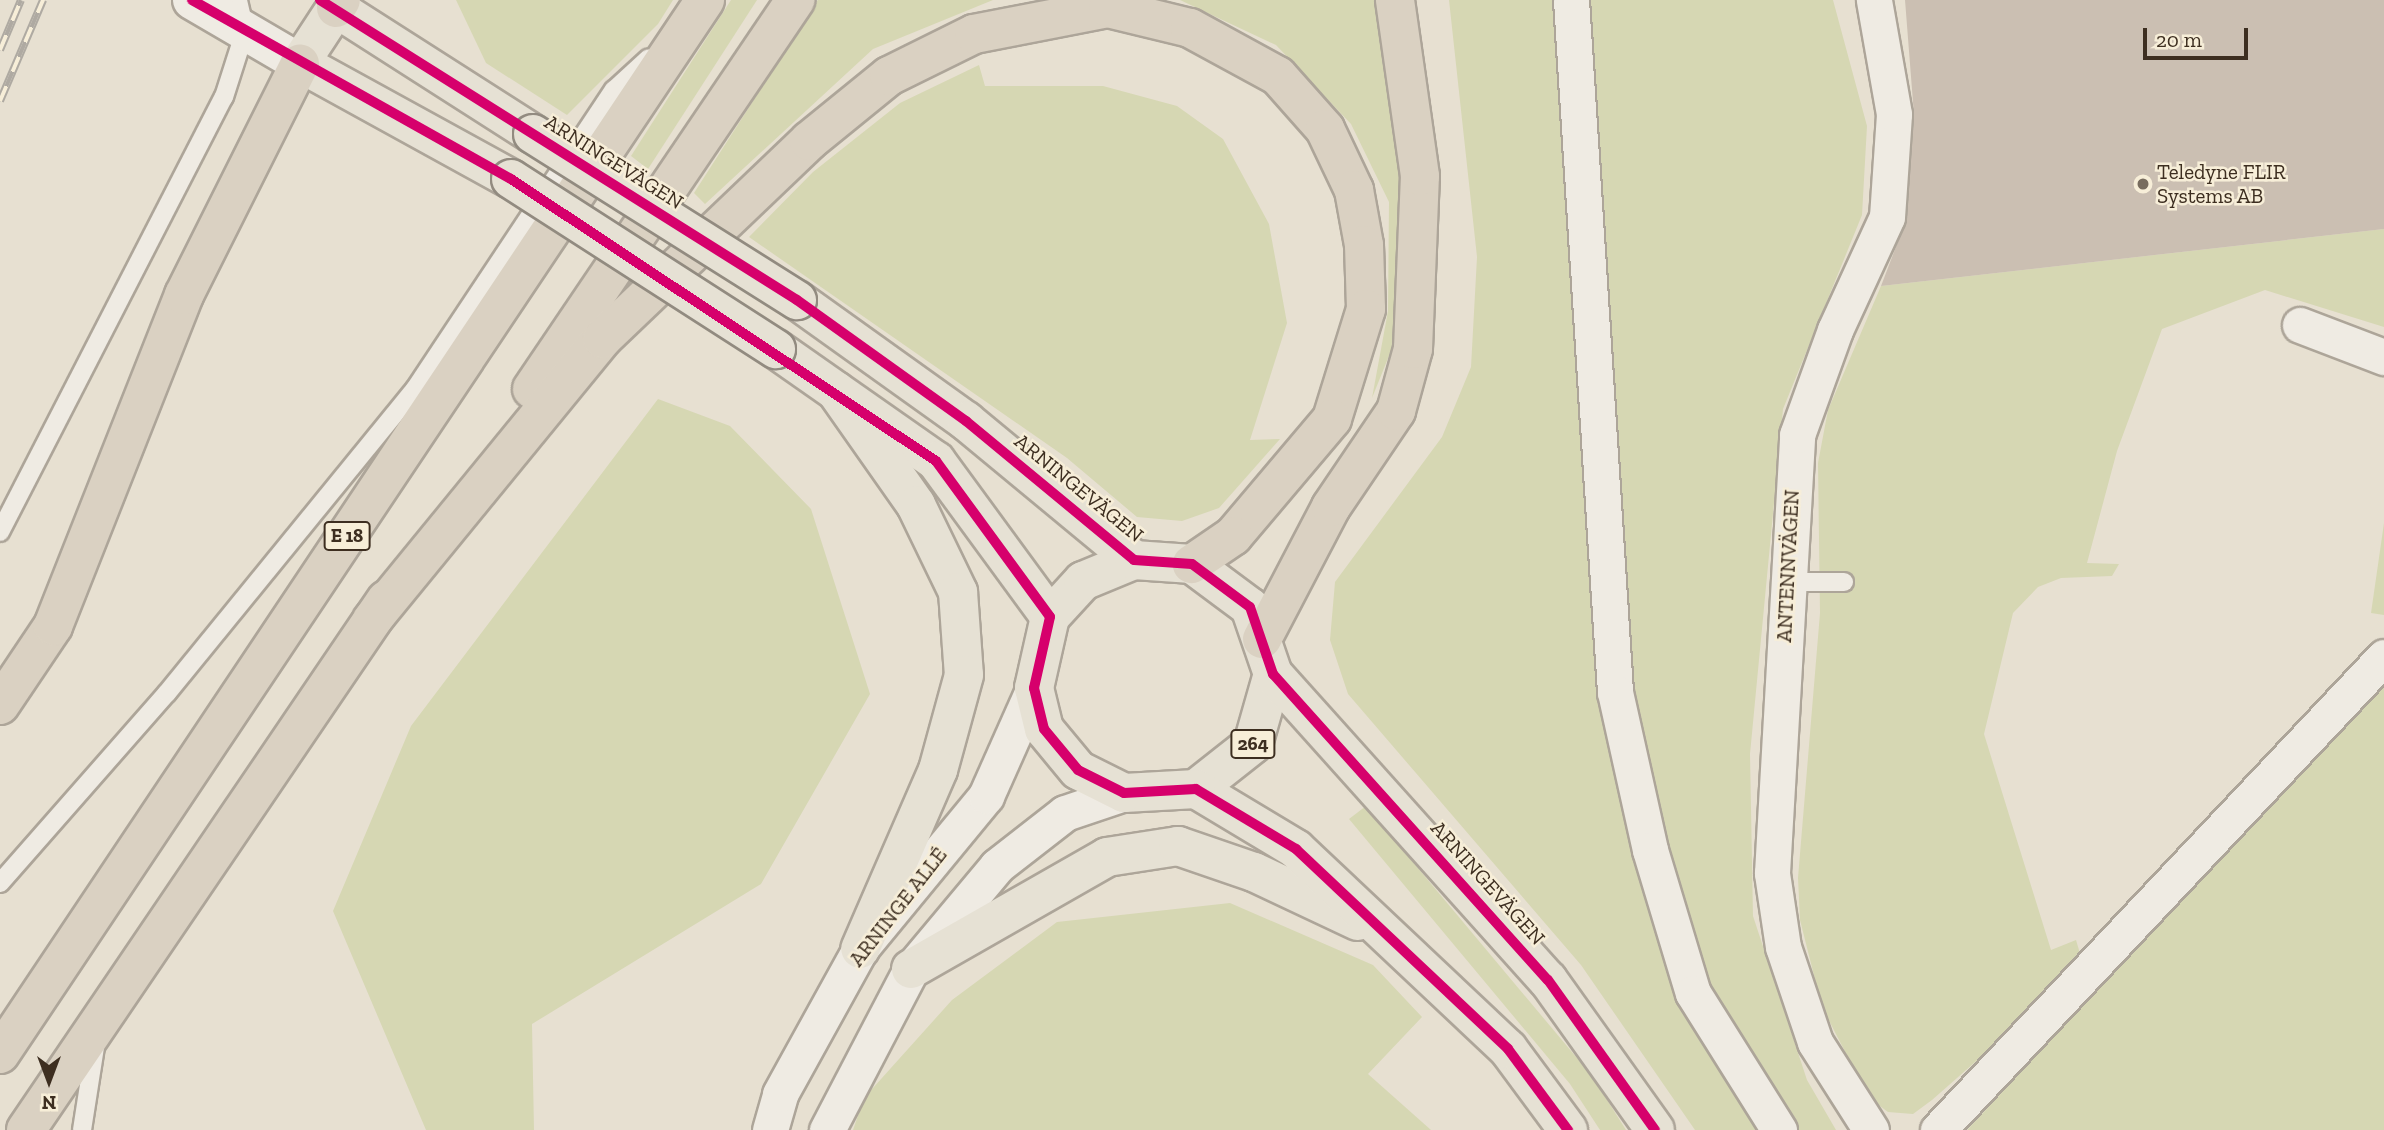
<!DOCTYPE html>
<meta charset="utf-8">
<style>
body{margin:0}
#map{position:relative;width:2384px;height:1130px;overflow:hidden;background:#e7e0d1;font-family:"Zilla Slab",serif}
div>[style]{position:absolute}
.green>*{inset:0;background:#d6d7b3}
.building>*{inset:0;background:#cbbfb2}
.roads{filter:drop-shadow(2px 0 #ada599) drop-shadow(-2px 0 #ada599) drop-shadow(0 2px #ada599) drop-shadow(0 -2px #ada599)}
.service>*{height:18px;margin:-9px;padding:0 9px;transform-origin:9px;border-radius:9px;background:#efebe3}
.minor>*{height:35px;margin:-17.5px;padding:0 17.5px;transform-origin:17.5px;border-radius:17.5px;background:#efebe3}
.secondary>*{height:38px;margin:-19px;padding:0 19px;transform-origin:19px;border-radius:19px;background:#efebe3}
.primary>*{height:38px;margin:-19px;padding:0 19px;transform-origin:19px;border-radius:19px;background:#e6e1d4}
.motorway>*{height:38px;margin:-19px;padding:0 19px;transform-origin:19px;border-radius:19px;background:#dad1c2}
.rail>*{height:8px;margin-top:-4px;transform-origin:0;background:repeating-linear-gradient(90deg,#f7eed8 0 16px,#afaaa2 0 32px);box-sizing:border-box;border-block:2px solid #afaaa2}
.bridges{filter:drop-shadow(2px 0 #928b80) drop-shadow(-2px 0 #928b80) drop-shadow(0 2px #928b80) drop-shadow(0 -2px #928b80)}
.primary-bridge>*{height:38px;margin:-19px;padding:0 19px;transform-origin:19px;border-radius:19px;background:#e6e1d4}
.cycleway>*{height:10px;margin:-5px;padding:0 5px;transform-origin:5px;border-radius:5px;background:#d6006c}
.dots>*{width:19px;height:19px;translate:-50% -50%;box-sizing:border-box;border:4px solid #f7eed8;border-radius:50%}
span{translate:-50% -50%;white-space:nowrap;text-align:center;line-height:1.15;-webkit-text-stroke:5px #f7eed8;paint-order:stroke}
.shield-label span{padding:2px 5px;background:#f7eed8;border:2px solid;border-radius:5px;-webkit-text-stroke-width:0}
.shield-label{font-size:19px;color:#3d2e20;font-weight:700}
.street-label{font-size:21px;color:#3d2e20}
.poi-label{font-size:21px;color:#3d2e20}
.left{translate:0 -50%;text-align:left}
.north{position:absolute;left:14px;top:1046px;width:70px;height:70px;-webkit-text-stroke:5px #f7eed8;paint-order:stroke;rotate:180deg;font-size:19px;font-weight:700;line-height:28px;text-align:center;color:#3d2e20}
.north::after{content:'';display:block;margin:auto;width:24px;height:32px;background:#3d2e20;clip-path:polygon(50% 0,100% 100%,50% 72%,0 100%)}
.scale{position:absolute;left:2143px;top:28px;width:105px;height:32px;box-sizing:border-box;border:4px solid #3d2e20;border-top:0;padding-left:9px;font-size:21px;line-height:24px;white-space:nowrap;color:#3d2e20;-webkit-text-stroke:5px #f7eed8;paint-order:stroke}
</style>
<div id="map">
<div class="green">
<div style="clip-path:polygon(456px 0,673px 0,658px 24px,567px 115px,486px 63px)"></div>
<div style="clip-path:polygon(731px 0,757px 0,648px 169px,631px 156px)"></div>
<div style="clip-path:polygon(818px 0,993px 0,873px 49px,705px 204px,694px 193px)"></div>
<div style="clip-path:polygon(1180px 0,1379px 0,1412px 237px,1403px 321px,1372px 398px,1388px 311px,1389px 202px,1351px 124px,1276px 45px)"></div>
<div style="clip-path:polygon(1449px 0,1833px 0,1867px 126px,1862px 215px,1783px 409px,1750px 754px,1753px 916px,1807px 1080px,1836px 1130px,1791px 1130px,1673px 976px,1715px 1062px,1763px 1130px,1695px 1130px,1581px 965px,1348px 694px,1330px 640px,1335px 582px,1442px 437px,1471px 367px,1477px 257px)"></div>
<div style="clip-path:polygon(979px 65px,985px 86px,1103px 86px,1177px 106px,1223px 139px,1269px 224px,1287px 323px,1250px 440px,1280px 439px,1219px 508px,1182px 521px,1137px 517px,1067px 458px,749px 237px,813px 172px,900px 103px)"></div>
<div style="clip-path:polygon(2384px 229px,2384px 327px,2265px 290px,2162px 329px,2117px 451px,2087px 563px,2119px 564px,2112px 576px,2061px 578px,2038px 587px,2013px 613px,1984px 734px,2051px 950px,2076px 940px,2082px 960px,2073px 976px,1932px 1100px,1913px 1114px,1888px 1112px,1869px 1098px,1822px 1007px,1800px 920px,1798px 878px,1820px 613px,1818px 463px,1828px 410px,1881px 286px)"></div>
<div style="clip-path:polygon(658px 399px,730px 426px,811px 509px,870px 694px,761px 884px,532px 1024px,534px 1130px,426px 1130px,333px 911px,411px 726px)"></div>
<div style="clip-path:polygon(2384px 523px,2384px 615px,2371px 613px)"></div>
<div style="clip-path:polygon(2384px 681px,2384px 1130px,1967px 1130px,1968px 1129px)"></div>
<div style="clip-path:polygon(1366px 806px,1592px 1076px,1626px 1130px,1600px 1130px,1570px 1084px,1349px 819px)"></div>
<div style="clip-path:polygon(1230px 903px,1373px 965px,1422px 1017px,1368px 1074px,1431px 1130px,853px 1130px,864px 1098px,952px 1000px,1057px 922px)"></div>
</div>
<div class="building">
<div style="clip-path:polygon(1905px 0,2384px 0,2384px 229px,1881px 286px,1907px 218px,1914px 115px)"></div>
</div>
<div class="roads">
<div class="service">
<div style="left:0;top:532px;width:489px;rotate:-62.8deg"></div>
<div style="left:224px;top:97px;width:69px;rotate:-72.3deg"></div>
<div style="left:245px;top:31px;width:32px;rotate:-103deg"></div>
<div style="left:1789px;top:582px;width:55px"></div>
<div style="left:0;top:883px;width:253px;rotate:-48.7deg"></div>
<div style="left:167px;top:693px;width:392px;rotate:-50.8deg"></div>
<div style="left:415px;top:389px;width:359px;rotate:-56.4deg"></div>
<div style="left:614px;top:90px;width:47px;rotate:-42.4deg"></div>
<div style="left:82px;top:1130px;width:84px;rotate:-81.1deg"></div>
</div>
<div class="minor">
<div style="left:1571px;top:0;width:693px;rotate:86.36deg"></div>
<div style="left:1615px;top:692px;width:162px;rotate:77.5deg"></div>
<div style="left:1650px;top:850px;width:149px;rotate:73.3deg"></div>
<div style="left:1693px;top:993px;width:162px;rotate:57.9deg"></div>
<div style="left:2300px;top:325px;width:90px;rotate:20.9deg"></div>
<div style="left:770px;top:1130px;width:37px;rotate:-74deg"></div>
<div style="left:780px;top:1094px;width:166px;rotate:-61.1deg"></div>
<div style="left:860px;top:949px;width:198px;rotate:-50.5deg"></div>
<div style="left:986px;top:796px;width:118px;rotate:-66deg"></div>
<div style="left:827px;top:1130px;width:182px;rotate:-62.4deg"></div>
<div style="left:911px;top:969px;width:134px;rotate:-50.1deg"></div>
<div style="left:997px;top:866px;width:86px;rotate:-37.9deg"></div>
<div style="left:1065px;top:813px;width:62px;rotate:-18.7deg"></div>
<div style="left:1871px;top:1130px;width:104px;rotate:-122.5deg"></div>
<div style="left:1815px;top:1042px;width:100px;rotate:-108.6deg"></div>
<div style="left:1783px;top:947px;width:75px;rotate:-98.5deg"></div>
<div style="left:1772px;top:873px;width:439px;rotate:-86.7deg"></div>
<div style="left:1797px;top:435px;width:112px;rotate:-70.1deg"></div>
<div style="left:1835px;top:330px;width:124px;rotate:-65.3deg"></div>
<div style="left:1887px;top:217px;width:103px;rotate:-86.1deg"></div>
<div style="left:1894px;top:114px;width:116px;rotate:-100deg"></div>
<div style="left:1938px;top:1130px;width:650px;rotate:-46.68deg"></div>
</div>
<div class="secondary">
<div style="left:192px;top:0;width:125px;rotate:30.3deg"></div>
</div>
<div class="primary">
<div style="left:511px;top:179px;width:241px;rotate:-151.2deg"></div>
<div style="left:300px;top:63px;width:66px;rotate:-56.8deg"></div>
<div style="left:336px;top:8px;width:234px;rotate:32.6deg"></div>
<div style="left:797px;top:300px;width:208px;rotate:35.6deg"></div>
<div style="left:966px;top:421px;width:218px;rotate:39.6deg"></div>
<div style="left:776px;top:349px;width:195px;rotate:35deg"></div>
<div style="left:936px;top:461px;width:193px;rotate:53.8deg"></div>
<div style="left:836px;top:391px;width:139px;rotate:54.9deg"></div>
<div style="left:916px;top:505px;width:97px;rotate:64.2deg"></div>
<div style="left:958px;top:592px;width:83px;rotate:85.9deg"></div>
<div style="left:964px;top:675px;width:98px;rotate:105.3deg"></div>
<div style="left:938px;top:770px;width:195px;rotate:113.5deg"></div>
<div style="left:1196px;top:789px;width:73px;rotate:-38.3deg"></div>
<div style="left:1253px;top:744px;width:73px;rotate:-74.1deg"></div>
<div style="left:911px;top:969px;width:226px;rotate:-29.7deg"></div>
<div style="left:1107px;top:857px;width:72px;rotate:-8.8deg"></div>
<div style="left:1178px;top:846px;width:80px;rotate:18.9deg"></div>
<div style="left:1254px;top:872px;width:115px;rotate:25.2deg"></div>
<div style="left:1568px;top:1130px;width:101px;rotate:-126.5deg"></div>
<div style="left:1508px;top:1049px;width:291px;rotate:-136.7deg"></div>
<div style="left:1296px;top:849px;width:117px;rotate:-149deg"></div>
<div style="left:1196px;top:789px;width:72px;rotate:176.8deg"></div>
<div style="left:1124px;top:793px;width:51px;rotate:-153.4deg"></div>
<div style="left:1078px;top:770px;width:53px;rotate:-129.7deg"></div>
<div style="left:1044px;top:729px;width:42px;rotate:-103.7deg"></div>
<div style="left:1034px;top:688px;width:73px;rotate:-77.3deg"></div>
<div style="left:1050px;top:617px;width:49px;rotate:-47.5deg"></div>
<div style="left:1083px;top:581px;width:55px;rotate:-22.4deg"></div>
<div style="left:1134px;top:560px;width:58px;rotate:3.9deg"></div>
<div style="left:1192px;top:564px;width:72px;rotate:36.6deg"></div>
<div style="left:1250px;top:607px;width:71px;rotate:71.1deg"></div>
<div style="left:1273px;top:674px;width:411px;rotate:48.1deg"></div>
<div style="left:1548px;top:980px;width:184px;rotate:54.5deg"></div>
</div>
<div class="motorway">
<div style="left:336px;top:8px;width:9px;rotate:-58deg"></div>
<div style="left:532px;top:389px;width:470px;rotate:-55.9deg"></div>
<div style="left:372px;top:620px;width:363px;rotate:-50.7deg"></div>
<div style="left:602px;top:339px;width:286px;rotate:-43.7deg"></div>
<div style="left:809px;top:141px;width:103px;rotate:-39.1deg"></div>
<div style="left:889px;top:76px;width:95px;rotate:-26.3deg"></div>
<div style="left:974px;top:34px;width:136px;rotate:-11deg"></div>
<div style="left:1108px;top:8px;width:84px;rotate:13.7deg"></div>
<div style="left:1190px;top:28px;width:100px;rotate:28.6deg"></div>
<div style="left:1278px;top:76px;width:71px;rotate:48.4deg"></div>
<div style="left:1325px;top:129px;width:68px;rotate:64.6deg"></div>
<div style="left:1354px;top:190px;width:56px;rotate:79.7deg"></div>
<div style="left:1364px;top:245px;width:64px;rotate:88.2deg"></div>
<div style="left:1366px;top:309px;width:115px;rotate:107.2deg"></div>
<div style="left:1332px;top:419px;width:153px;rotate:130.2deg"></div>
<div style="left:1233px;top:536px;width:50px;rotate:145.7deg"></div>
<div style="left:1262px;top:639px;width:149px;rotate:-62.4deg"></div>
<div style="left:1331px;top:507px;width:116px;rotate:-55.9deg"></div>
<div style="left:1396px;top:411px;width:64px;rotate:-74.7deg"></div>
<div style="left:1413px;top:349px;width:173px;rotate:-87.7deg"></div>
<div style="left:1420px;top:176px;width:178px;rotate:-98.1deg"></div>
<div style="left:0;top:705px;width:95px;rotate:-56.1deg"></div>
<div style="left:53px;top:626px;width:356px;rotate:-68.4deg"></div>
<div style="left:184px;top:295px;width:259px;rotate:-63.4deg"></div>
<div style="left:0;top:1054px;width:1268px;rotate:-56.22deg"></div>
<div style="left:26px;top:1130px;width:641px;rotate:-55.81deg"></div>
</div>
</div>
<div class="rail">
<div style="left:0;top:50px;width:54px;rotate:-67.2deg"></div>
<div style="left:0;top:101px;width:110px;rotate:-66.9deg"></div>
</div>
<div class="bridges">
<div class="primary-bridge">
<div style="left:533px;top:134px;width:312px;rotate:32.2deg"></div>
<div style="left:511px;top:179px;width:315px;rotate:32.7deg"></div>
</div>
</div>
<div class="cycleway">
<div style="left:192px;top:0;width:366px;rotate:29.3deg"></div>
<div style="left:511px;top:179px;width:510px;rotate:33.57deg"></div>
<div style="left:936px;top:461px;width:193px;rotate:53.8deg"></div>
<div style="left:1050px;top:617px;width:73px;rotate:102.7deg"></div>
<div style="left:1034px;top:688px;width:42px;rotate:76.3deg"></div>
<div style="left:1044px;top:729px;width:53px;rotate:50.3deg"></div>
<div style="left:1078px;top:770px;width:51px;rotate:26.6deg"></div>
<div style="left:1124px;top:793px;width:72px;rotate:-3.2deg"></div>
<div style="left:1196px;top:789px;width:117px;rotate:31deg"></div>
<div style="left:1296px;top:849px;width:291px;rotate:43.3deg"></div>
<div style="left:1508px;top:1049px;width:101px;rotate:53.5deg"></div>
<div style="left:320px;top:0;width:563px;rotate:32.17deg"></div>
<div style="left:797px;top:300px;width:208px;rotate:35.6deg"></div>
<div style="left:966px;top:421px;width:218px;rotate:39.6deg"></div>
<div style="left:1134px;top:560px;width:58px;rotate:3.9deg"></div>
<div style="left:1192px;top:564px;width:72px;rotate:36.6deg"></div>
<div style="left:1250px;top:607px;width:71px;rotate:71.1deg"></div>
<div style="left:1273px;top:674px;width:411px;rotate:48.1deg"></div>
<div style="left:1548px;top:980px;width:184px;rotate:54.5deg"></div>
</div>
<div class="dots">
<div style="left:2143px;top:184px;background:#786c5e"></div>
</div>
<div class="shield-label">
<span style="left:347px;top:536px">E 18</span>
<span style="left:1253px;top:744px">264</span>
</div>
<div class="street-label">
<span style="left:614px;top:162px;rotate:32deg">ARNINGEVÄGEN</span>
<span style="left:1079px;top:488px;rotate:39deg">ARNINGEVÄGEN</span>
<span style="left:1788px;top:566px;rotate:-87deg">ANTENNVÄGEN</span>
<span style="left:1488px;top:883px;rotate:48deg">ARNINGEVÄGEN</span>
<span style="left:898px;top:907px;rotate:-52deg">ARNINGE ALLÉ</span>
</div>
<div class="poi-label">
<span class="left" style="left:2157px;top:184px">Teledyne FLIR<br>Systems AB</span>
</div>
<div class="north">N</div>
<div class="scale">20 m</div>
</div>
